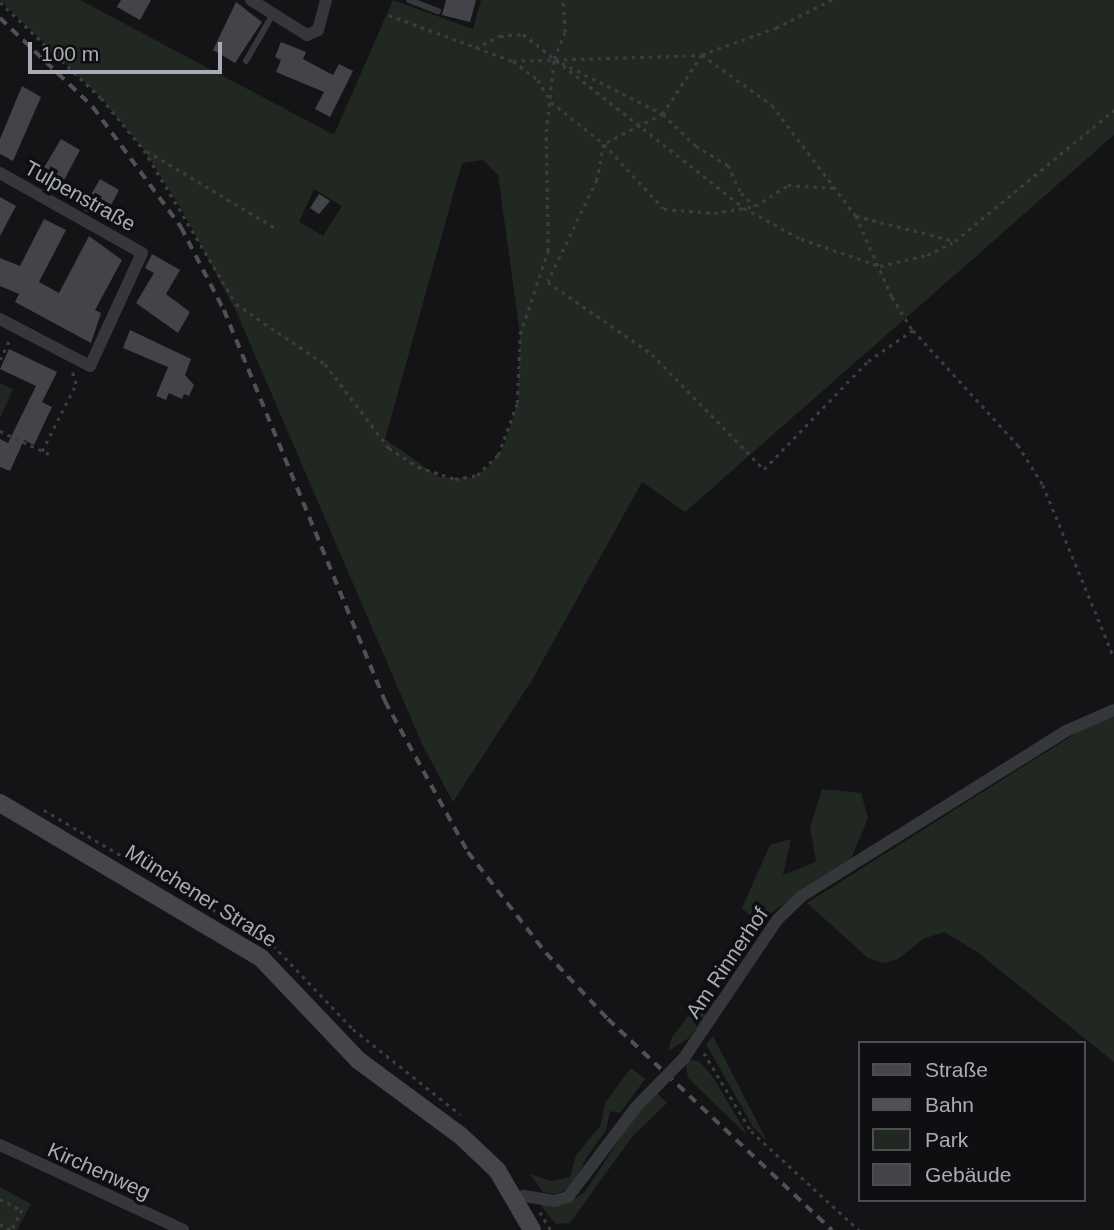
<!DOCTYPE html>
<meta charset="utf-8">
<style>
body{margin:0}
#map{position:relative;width:1114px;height:1230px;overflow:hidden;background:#141416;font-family:Arial,sans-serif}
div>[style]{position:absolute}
.green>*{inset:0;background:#212821}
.building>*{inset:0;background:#434449}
.path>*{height:2.5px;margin-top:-1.25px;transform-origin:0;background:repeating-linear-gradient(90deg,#3c3d41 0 3.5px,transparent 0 8.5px)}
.lane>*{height:6px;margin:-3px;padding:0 3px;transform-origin:3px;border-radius:3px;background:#35373a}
.street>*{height:12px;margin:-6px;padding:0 6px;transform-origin:6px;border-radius:6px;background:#35373a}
.secondary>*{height:18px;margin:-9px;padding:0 9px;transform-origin:9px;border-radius:9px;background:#44464a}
.rail>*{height:3.5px;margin-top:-1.75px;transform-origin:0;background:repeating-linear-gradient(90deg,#4f5155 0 9px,transparent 0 16px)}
.street-bridge>*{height:12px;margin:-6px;padding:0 6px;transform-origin:6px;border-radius:6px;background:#35373a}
span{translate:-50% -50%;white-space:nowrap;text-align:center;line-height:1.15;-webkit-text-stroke:7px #0f0f11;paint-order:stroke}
.street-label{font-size:21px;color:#a7acb5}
.legend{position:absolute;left:858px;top:1041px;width:228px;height:161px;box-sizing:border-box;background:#0f0f11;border:2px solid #4c4e53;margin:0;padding:9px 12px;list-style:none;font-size:21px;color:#a7acb5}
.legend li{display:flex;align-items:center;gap:14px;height:35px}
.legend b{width:35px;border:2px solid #4c4e53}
.scale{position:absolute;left:28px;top:42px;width:194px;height:32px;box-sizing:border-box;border:4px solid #a7acb5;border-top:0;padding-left:9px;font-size:21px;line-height:24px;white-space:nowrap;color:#a7acb5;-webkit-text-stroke:5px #0f0f11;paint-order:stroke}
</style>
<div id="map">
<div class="green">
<div style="clip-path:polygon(evenodd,0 0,80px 0,334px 135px,393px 0,473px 29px,481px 0,1114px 0,1114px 135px,685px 512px,642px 482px,532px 680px,453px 802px,422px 744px,236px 311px,182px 210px,144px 150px,101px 98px,0 0,483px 160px,498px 175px,520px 334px,518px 401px,503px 448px,487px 468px,472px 478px,439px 477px,385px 439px,462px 163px,483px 160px,0 0,314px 189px,342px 206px,323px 236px,299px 222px,314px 189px)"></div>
<div style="clip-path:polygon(0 383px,13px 389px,0 418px)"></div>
<div style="clip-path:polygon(1114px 717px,1114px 1062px,976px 951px,944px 932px,923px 939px,898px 959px,883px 963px,868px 958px,807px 903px,1097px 720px)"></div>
<div style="clip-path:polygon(822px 789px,861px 793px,868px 818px,851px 859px,757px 922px,742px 908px,770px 845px,791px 839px,783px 875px,816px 862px,810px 827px)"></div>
<div style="clip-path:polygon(718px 1000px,689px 1038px,668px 1051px,672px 1037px,700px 1001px)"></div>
<div style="clip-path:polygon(713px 1036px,767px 1141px,753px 1127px,706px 1044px)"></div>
<div style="clip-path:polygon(685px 1059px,700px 1062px,713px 1077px,748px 1136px,688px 1078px)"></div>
<div style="clip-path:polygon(631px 1068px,645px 1079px,620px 1113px,610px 1111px,606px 1130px,586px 1158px,574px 1186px,556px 1194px,543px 1192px,530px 1174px,551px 1181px,570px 1177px,576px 1155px,601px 1125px,605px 1103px)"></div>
<div style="clip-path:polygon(656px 1092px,667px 1103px,632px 1137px,570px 1223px,556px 1224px,538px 1202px,565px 1205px,585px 1192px,639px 1109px)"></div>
<div style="clip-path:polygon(0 1187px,31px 1204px,17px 1230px,0 1230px)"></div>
</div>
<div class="building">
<div style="clip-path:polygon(121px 0,151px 0,140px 20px,117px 7px)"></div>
<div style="clip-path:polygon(446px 0,476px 0,470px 22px,442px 15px)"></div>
<div style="clip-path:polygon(236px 2px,262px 22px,235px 63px,213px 50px)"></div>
<div style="clip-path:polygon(281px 42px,306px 52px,303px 59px,333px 75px,339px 64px,353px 71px,330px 117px,315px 109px,324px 92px,276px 72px,281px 60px,275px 57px)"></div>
<div style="clip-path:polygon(22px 86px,41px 97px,13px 161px,0 154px,0 139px)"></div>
<div style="clip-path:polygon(61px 139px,80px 150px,63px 182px,53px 176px,47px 187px,36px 181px)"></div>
<div style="clip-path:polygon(100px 179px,119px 190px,108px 211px,94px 204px,89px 213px,77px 206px,82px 197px,88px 200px)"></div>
<div style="clip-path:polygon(319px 194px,330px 201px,319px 214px,310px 208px)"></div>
<div style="clip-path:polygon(0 197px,16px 206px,0 236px)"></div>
<div style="clip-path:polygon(44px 219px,66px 230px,39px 282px,59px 293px,89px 236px,122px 260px,95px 310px,101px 313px,91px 343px,15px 302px,19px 294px,0 286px,0 258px,20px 266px)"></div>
<div style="clip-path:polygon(152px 254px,180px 270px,166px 294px,190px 312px,178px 333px,136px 303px,154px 273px,145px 268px)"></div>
<div style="clip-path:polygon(130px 330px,191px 359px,185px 375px,194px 385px,189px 396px,184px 394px,182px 399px,169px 393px,166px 400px,156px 396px,168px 367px,123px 348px)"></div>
<div style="clip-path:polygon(9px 349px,57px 372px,42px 402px,52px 407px,34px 445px,24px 440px,10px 471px,0 467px,0 439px,8px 443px,36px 386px,0 369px)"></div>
</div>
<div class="path">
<div style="left:832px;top:0;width:62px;rotate:153deg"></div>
<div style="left:777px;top:28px;width:80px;rotate:160.2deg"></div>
<div style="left:702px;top:55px;width:71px;rotate:123.5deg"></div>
<div style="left:663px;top:114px;width:66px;rotate:153deg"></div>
<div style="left:604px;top:144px;width:37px;rotate:101deg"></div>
<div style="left:597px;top:180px;width:113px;rotate:115.7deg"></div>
<div style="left:548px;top:282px;width:126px;rotate:34.7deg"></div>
<div style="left:652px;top:354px;width:161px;rotate:45.8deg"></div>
<div style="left:764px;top:469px;width:150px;rotate:-46.1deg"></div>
<div style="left:868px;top:361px;width:55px;rotate:-34.6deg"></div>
<div style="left:0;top:2px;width:139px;rotate:43.5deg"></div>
<div style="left:101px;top:98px;width:67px;rotate:50.4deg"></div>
<div style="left:144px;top:150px;width:179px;rotate:59.1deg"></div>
<div style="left:236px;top:304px;width:107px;rotate:34deg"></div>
<div style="left:325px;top:364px;width:106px;rotate:52.7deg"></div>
<div style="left:389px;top:448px;width:35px;rotate:33deg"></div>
<div style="left:418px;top:467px;width:39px;rotate:18deg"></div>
<div style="left:455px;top:479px;width:22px;rotate:-10deg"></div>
<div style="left:477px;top:475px;width:29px;rotate:-44deg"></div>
<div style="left:498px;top:455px;width:55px;rotate:-69.9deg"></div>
<div style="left:517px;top:403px;width:69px;rotate:-87.5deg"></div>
<div style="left:520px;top:334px;width:88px;rotate:-71.4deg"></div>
<div style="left:548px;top:251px;width:119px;rotate:-91deg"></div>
<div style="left:546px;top:132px;width:73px;rotate:-83.7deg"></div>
<div style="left:554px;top:59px;width:29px;rotate:-68deg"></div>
<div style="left:565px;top:32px;width:32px;rotate:-94deg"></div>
<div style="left:389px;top:15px;width:132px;rotate:20.4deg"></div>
<div style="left:513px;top:61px;width:31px;rotate:37deg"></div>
<div style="left:538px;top:80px;width:26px;rotate:59deg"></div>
<div style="left:551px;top:102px;width:68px;rotate:38.4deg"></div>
<div style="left:604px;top:144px;width:88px;rotate:47.3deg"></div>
<div style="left:664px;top:209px;width:50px;rotate:4.6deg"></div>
<div style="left:714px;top:213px;width:42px;rotate:-9.7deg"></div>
<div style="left:475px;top:48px;width:28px;rotate:-26deg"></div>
<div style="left:500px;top:36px;width:23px;rotate:-5deg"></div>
<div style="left:523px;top:34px;width:281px;rotate:38.2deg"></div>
<div style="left:744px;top:208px;width:65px;rotate:28.5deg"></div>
<div style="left:801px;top:239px;width:83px;rotate:18.9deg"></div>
<div style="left:880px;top:266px;width:48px;rotate:-13.2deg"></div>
<div style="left:927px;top:255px;width:28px;rotate:-26deg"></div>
<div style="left:513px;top:61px;width:189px;rotate:-1.8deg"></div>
<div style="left:702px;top:55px;width:86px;rotate:35.5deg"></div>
<div style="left:772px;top:105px;width:139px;rotate:52.9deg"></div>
<div style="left:856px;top:216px;width:102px;rotate:14.2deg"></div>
<div style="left:955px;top:241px;width:206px;rotate:-39.5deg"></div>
<div style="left:562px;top:63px;width:113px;rotate:26.8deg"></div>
<div style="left:663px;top:114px;width:46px;rotate:44.1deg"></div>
<div style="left:696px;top:146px;width:37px;rotate:31deg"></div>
<div style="left:728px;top:165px;width:31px;rotate:65deg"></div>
<div style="left:741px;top:193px;width:19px;rotate:43deg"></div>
<div style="left:755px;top:206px;width:39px;rotate:-32deg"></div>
<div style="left:788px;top:185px;width:47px;rotate:3.7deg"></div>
<div style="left:147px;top:151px;width:152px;rotate:31deg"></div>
<div style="left:856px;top:216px;width:89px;rotate:66deg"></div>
<div style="left:892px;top:297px;width:39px;rotate:58deg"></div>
<div style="left:913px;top:330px;width:156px;rotate:47.6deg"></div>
<div style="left:1018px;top:445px;width:47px;rotate:58deg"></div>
<div style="left:1043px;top:485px;width:186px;rotate:67.6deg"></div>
<div style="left:0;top:360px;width:23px;rotate:-65deg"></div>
<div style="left:0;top:431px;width:54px;rotate:25.1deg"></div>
<div style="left:42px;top:451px;width:75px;rotate:-63.1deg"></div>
<div style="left:76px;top:384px;width:13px;rotate:-108deg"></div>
<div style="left:44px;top:810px;width:266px;rotate:30.5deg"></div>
<div style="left:273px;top:945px;width:116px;rotate:46.4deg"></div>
<div style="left:353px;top:1029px;width:137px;rotate:38.5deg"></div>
<div style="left:704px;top:1053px;width:91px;rotate:58.9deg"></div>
<div style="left:751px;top:1131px;width:147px;rotate:42.5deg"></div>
<div style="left:0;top:1199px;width:25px;rotate:27deg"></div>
<div style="left:22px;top:1210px;width:22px;rotate:117deg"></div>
<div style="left:540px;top:1212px;width:21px;rotate:59deg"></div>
<div style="left:0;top:1224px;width:13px;rotate:29deg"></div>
</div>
<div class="lane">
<div style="left:409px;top:0;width:31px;rotate:21deg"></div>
<div style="left:246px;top:61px;width:54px;rotate:-60.1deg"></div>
</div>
<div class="street">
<div style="left:251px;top:0;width:66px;rotate:32deg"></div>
<div style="left:307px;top:35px;width:12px;rotate:-24deg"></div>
<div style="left:318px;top:30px;width:31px;rotate:-75deg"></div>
<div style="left:0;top:173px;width:163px;rotate:29.4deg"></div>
<div style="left:142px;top:253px;width:124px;rotate:114.7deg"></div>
<div style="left:90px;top:366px;width:102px;rotate:-152.4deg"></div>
<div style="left:684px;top:1058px;width:166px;rotate:-56deg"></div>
<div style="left:777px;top:920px;width:35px;rotate:-44deg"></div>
<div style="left:802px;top:896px;width:311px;rotate:-32deg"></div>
<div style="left:1066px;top:731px;width:52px;rotate:-23.6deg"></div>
<div style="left:0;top:1145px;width:202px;rotate:24.9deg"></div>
<div style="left:518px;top:1201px;width:8px;rotate:-40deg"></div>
<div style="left:524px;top:1196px;width:31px;rotate:9deg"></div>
<div style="left:555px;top:1201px;width:14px;rotate:-17deg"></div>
<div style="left:568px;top:1197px;width:113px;rotate:-52.9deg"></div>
</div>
<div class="secondary">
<div style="left:0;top:803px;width:304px;rotate:30.7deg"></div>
<div style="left:261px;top:958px;width:141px;rotate:46.4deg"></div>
<div style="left:358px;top:1060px;width:128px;rotate:36.4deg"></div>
<div style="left:461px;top:1136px;width:50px;rotate:43.4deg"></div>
<div style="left:497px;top:1170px;width:69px;rotate:59.7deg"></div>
</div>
<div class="rail">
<div style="left:0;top:18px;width:129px;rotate:43.7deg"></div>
<div style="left:93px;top:107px;width:149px;rotate:53.7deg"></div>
<div style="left:181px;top:227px;width:93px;rotate:62.6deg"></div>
<div style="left:224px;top:310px;width:423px;rotate:67.6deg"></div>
<div style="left:385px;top:701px;width:172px;rotate:61.2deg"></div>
<div style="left:468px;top:852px;width:128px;rotate:52.3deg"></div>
<div style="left:546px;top:953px;width:91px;rotate:46.8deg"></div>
<div style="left:608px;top:1019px;width:308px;rotate:43.3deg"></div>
</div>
<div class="street-bridge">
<div style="left:636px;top:1107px;width:69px;rotate:-45.6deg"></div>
</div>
<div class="street-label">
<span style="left:80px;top:196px;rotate:29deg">Tulpenstraße</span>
<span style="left:201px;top:896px;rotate:32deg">Münchener Straße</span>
<span style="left:727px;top:963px;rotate:-56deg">Am Rinnerhof</span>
<span style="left:99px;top:1171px;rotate:24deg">Kirchenweg</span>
</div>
<ul class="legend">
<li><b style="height:9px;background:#44464a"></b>Straße</li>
<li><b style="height:9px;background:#4f5155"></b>Bahn</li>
<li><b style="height:19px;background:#212821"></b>Park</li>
<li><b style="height:19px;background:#434449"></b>Gebäude</li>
</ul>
<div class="scale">100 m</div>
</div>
